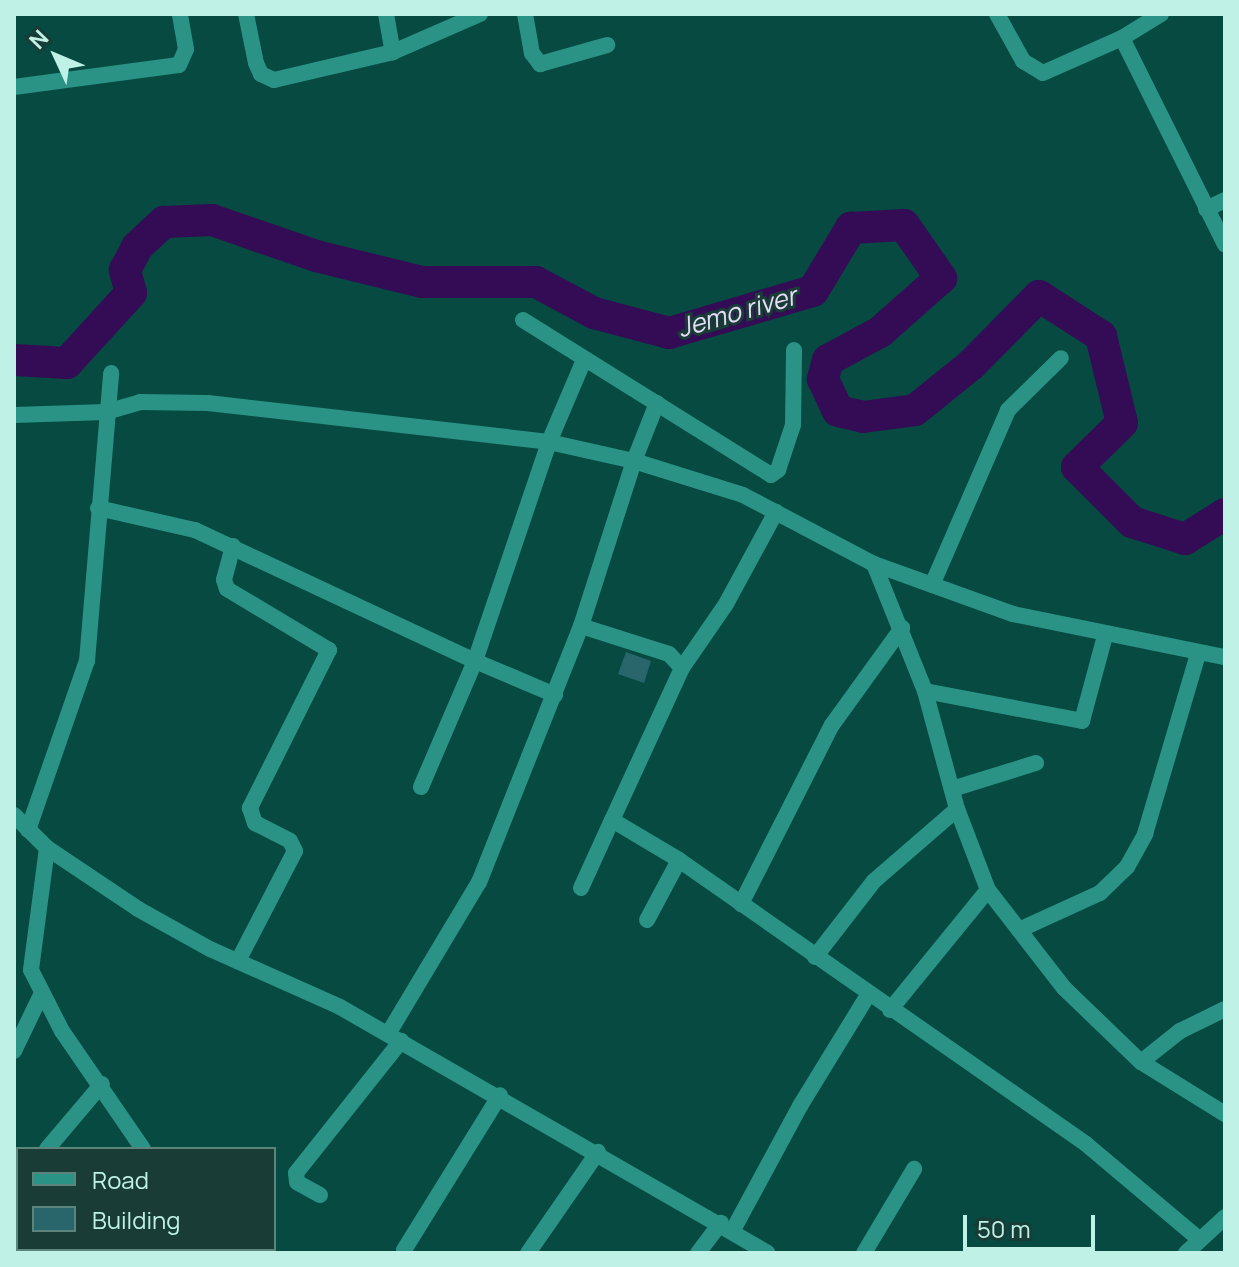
<!DOCTYPE html>
<style>
body{margin:0}
#map{position:relative;width:1239px;height:1267px;overflow:hidden;background:#064a42;font-family:Manrope,sans-serif}
div>[style]{position:absolute}
.river>*{height:32px;margin:-16px;padding:0 16px;transform-origin:16px;border-radius:16px;background:#330c55}
.building>*{inset:0;background:#28666b}
.minor>*{height:16px;margin:-8px;padding:0 8px;transform-origin:8px;border-radius:8px;background:#2a9385}
.tertiary>*{height:16px;margin:-8px;padding:0 8px;transform-origin:8px;border-radius:8px;background:#2a9385}
span{translate:-50% -50%;white-space:nowrap;text-align:center;line-height:1.15;-webkit-text-stroke:6px #193c37;paint-order:stroke}
.water-label{font-size:26px;color:#e6dcf6;font-style:italic}
.frame{position:absolute;inset:0;border:16px solid #bff1e7;pointer-events:none}
.legend{position:absolute;left:16px;top:1147px;width:260px;height:104px;box-sizing:border-box;background:#193c37;border:2px solid #5b847d;margin:0;padding:10px 14px;list-style:none;font-size:24px;color:#bff1e7}
.legend li{display:flex;align-items:center;gap:16px;height:40px}
.legend b{width:40px;border:2px solid #5b847d}
.north{position:absolute;left:16px;top:16px;width:80px;height:80px;-webkit-text-stroke:6px #193c37;paint-order:stroke;rotate:314deg;font-size:22px;font-weight:700;line-height:32px;text-align:center;color:#bff1e7}
.north::after{content:'';display:block;margin:auto;width:28px;height:36px;background:#bff1e7;clip-path:polygon(50% 0,100% 100%,50% 72%,0 100%)}
.scale{position:absolute;left:963px;top:1215px;width:132px;height:36px;box-sizing:border-box;border:4px solid #bff1e7;border-top:0;padding-left:10px;font-size:24px;line-height:28px;white-space:nowrap;color:#bff1e7;-webkit-text-stroke:6px #193c37;paint-order:stroke}
</style>
<div id="map">
<div class="river">
<div style="left:14px;top:360px;width:53px;rotate:3.2deg"></div>
<div style="left:67px;top:363px;width:95px;rotate:-47.6deg"></div>
<div style="left:131px;top:293px;width:24px;rotate:-105deg"></div>
<div style="left:125px;top:270px;width:26px;rotate:-62deg"></div>
<div style="left:137px;top:247px;width:37px;rotate:-43deg"></div>
<div style="left:164px;top:222px;width:48px;rotate:-2.4deg"></div>
<div style="left:212px;top:220px;width:110px;rotate:19.1deg"></div>
<div style="left:316px;top:256px;width:109px;rotate:13.8deg"></div>
<div style="left:422px;top:282px;width:114px"></div>
<div style="left:536px;top:282px;width:66px;rotate:28.1deg"></div>
<div style="left:594px;top:313px;width:78px;rotate:14.9deg"></div>
<div style="left:669px;top:333px;width:150px;rotate:-16.3deg"></div>
<div style="left:813px;top:291px;width:74px;rotate:-58.9deg"></div>
<div style="left:851px;top:228px;width:53px;rotate:-3.2deg"></div>
<div style="left:904px;top:225px;width:65px;rotate:55.1deg"></div>
<div style="left:941px;top:278px;width:81px;rotate:138.5deg"></div>
<div style="left:880px;top:332px;width:59px;rotate:151.7deg"></div>
<div style="left:828px;top:360px;width:20px;rotate:105deg"></div>
<div style="left:823px;top:379px;width:35px;rotate:65deg"></div>
<div style="left:838px;top:411px;width:26px;rotate:13deg"></div>
<div style="left:863px;top:417px;width:52px;rotate:-7.7deg"></div>
<div style="left:915px;top:410px;width:72px;rotate:-38.8deg"></div>
<div style="left:971px;top:365px;width:97px;rotate:-45.4deg"></div>
<div style="left:1039px;top:296px;width:74px;rotate:32.8deg"></div>
<div style="left:1101px;top:336px;width:89px;rotate:76.4deg"></div>
<div style="left:1122px;top:423px;width:63px;rotate:135.6deg"></div>
<div style="left:1077px;top:467px;width:78px;rotate:45deg"></div>
<div style="left:1132px;top:522px;width:56px;rotate:17.8deg"></div>
<div style="left:1185px;top:539px;width:47px;rotate:-32deg"></div>
</div>
<div class="building">
<div style="clip-path:polygon(626px 652px,651px 661px,644px 683px,618px 674px)"></div>
</div>
<div class="minor">
<div style="left:246px;top:14px;width:50px;rotate:78.5deg"></div>
<div style="left:256px;top:63px;width:12px;rotate:66deg"></div>
<div style="left:261px;top:74px;width:14px;rotate:25deg"></div>
<div style="left:274px;top:80px;width:122px;rotate:-13.2deg"></div>
<div style="left:393px;top:52px;width:95px;rotate:-23.6deg"></div>
<div style="left:386px;top:14px;width:39px;rotate:80deg"></div>
<div style="left:525px;top:14px;width:40px;rotate:80deg"></div>
<div style="left:532px;top:53px;width:14px;rotate:54deg"></div>
<div style="left:540px;top:64px;width:70px;rotate:-15.8deg"></div>
<div style="left:997px;top:14px;width:54px;rotate:61deg"></div>
<div style="left:1023px;top:61px;width:23px;rotate:31deg"></div>
<div style="left:1043px;top:73px;width:86px;rotate:-23.9deg"></div>
<div style="left:1122px;top:38px;width:46px;rotate:-31.6deg"></div>
<div style="left:1122px;top:38px;width:231px;rotate:63.5deg"></div>
<div style="left:14px;top:87px;width:166px;rotate:-7.6deg"></div>
<div style="left:179px;top:65px;width:17px;rotate:-66deg"></div>
<div style="left:186px;top:49px;width:36px;rotate:-100deg"></div>
<div style="left:1206px;top:209px;width:21px;rotate:-25deg"></div>
<div style="left:523px;top:320px;width:292px;rotate:32deg"></div>
<div style="left:771px;top:475px;width:9px;rotate:-36deg"></div>
<div style="left:778px;top:470px;width:47px;rotate:-71.6deg"></div>
<div style="left:793px;top:425px;width:75px;rotate:-89.2deg"></div>
<div style="left:657px;top:403px;width:62px;rotate:111.6deg"></div>
<div style="left:634px;top:461px;width:114px;rotate:17.3deg"></div>
<div style="left:743px;top:495px;width:148px;rotate:27.8deg"></div>
<div style="left:14px;top:415px;width:92px;rotate:-1.9deg"></div>
<div style="left:106px;top:412px;width:35px;rotate:-16deg"></div>
<div style="left:140px;top:402px;width:68px;rotate:0.8deg"></div>
<div style="left:208px;top:403px;width:343px;rotate:6.5deg"></div>
<div style="left:549px;top:442px;width:87px;rotate:12.6deg"></div>
<div style="left:634px;top:461px;width:173px;rotate:107.8deg"></div>
<div style="left:581px;top:626px;width:276px;rotate:111.7deg"></div>
<div style="left:479px;top:882px;width:177px;rotate:120.9deg"></div>
<div style="left:98px;top:508px;width:99px;rotate:12.8deg"></div>
<div style="left:195px;top:530px;width:309px;rotate:25.1deg"></div>
<div style="left:475px;top:661px;width:231px;rotate:-71.3deg"></div>
<div style="left:549px;top:442px;width:89px;rotate:-66.9deg"></div>
<div style="left:233px;top:546px;width:35px;rotate:105deg"></div>
<div style="left:224px;top:580px;width:9px;rotate:72deg"></div>
<div style="left:227px;top:589px;width:119px;rotate:30.9deg"></div>
<div style="left:329px;top:650px;width:177px;rotate:116.6deg"></div>
<div style="left:250px;top:808px;width:16px;rotate:72deg"></div>
<div style="left:255px;top:823px;width:39px;rotate:27deg"></div>
<div style="left:290px;top:841px;width:11px;rotate:63deg"></div>
<div style="left:295px;top:851px;width:124px;rotate:117.4deg"></div>
<div style="left:932px;top:585px;width:191px;rotate:-66.5deg"></div>
<div style="left:1008px;top:410px;width:74px;rotate:-44.5deg"></div>
<div style="left:581px;top:626px;width:92px;rotate:17.7deg"></div>
<div style="left:669px;top:654px;width:19px;rotate:47deg"></div>
<div style="left:682px;top:668px;width:167px;rotate:114.7deg"></div>
<div style="left:612px;top:820px;width:78px;rotate:30.8deg"></div>
<div style="left:679px;top:860px;width:496px;rotate:34.9deg"></div>
<div style="left:1086px;top:1144px;width:149px;rotate:40.1deg"></div>
<div style="left:682px;top:668px;width:78px;rotate:-55.5deg"></div>
<div style="left:726px;top:604px;width:105px;rotate:-61.5deg"></div>
<div style="left:925px;top:691px;width:160px;rotate:10.8deg"></div>
<div style="left:1082px;top:721px;width:88px;rotate:-74.9deg"></div>
<div style="left:421px;top:787px;width:137px;rotate:-66.8deg"></div>
<div style="left:475px;top:661px;width:87px;rotate:23deg"></div>
<div style="left:952px;top:789px;width:88px;rotate:-17.2deg"></div>
<div style="left:28px;top:830px;width:179px;rotate:-70.8deg"></div>
<div style="left:87px;top:661px;width:289px;rotate:-85.2deg"></div>
<div style="left:47px;top:848px;width:123px;rotate:97.5deg"></div>
<div style="left:31px;top:970px;width:68px;rotate:63.1deg"></div>
<div style="left:62px;top:1031px;width:143px;rotate:55.5deg"></div>
<div style="left:581px;top:888px;width:75px;rotate:-65.5deg"></div>
<div style="left:988px;top:890px;width:87px;rotate:-110.9deg"></div>
<div style="left:957px;top:809px;width:122px;rotate:-105.2deg"></div>
<div style="left:925px;top:691px;width:137px;rotate:-111.9deg"></div>
<div style="left:874px;top:564px;width:148px;rotate:19.8deg"></div>
<div style="left:1013px;top:614px;width:216px;rotate:11.5deg"></div>
<div style="left:741px;top:904px;width:201px;rotate:-63.1deg"></div>
<div style="left:832px;top:725px;width:120px;rotate:-54.2deg"></div>
<div style="left:647px;top:920px;width:68px;rotate:-61.9deg"></div>
<div style="left:1019px;top:930px;width:89px;rotate:-24.6deg"></div>
<div style="left:1100px;top:893px;width:37px;rotate:-44deg"></div>
<div style="left:1127px;top:867px;width:38px;rotate:-61deg"></div>
<div style="left:1145px;top:834px;width:188px;rotate:-73.6deg"></div>
<div style="left:815px;top:957px;width:96px;rotate:-52.2deg"></div>
<div style="left:874px;top:881px;width:110px;rotate:-40.9deg"></div>
<div style="left:890px;top:1010px;width:155px;rotate:-50.8deg"></div>
<div style="left:988px;top:890px;width:124px;rotate:52.2deg"></div>
<div style="left:1064px;top:988px;width:107px;rotate:43.9deg"></div>
<div style="left:1141px;top:1062px;width:99px;rotate:31.8deg"></div>
<div style="left:14px;top:1051px;width:62px;rotate:-64.3deg"></div>
<div style="left:1141px;top:1062px;width:50px;rotate:-38.5deg"></div>
<div style="left:1180px;top:1031px;width:50px;rotate:-26.1deg"></div>
<div style="left:47px;top:1149px;width:85px;rotate:-49.8deg"></div>
<div style="left:320px;top:1195px;width:26px;rotate:-151deg"></div>
<div style="left:297px;top:1182px;width:9px;rotate:-96deg"></div>
<div style="left:296px;top:1173px;width:169px;rotate:-51.5deg"></div>
<div style="left:733px;top:1230px;width:141px;rotate:-61.6deg"></div>
<div style="left:800px;top:1106px;width:130px;rotate:-58.5deg"></div>
<div style="left:206px;top:1249px;width:5px;rotate:53deg"></div>
<div style="left:404px;top:1250px;width:182px;rotate:-58.2deg"></div>
<div style="left:23px;top:1253px;width:4px;rotate:-63deg"></div>
<div style="left:142px;top:1253px;width:5px;rotate:-53deg"></div>
<div style="left:528px;top:1253px;width:123px;rotate:-55.3deg"></div>
<div style="left:698px;top:1253px;width:38px;rotate:-53deg"></div>
<div style="left:864px;top:1253px;width:98px;rotate:-59.2deg"></div>
<div style="left:1186px;top:1253px;width:53px;rotate:-42.7deg"></div>
</div>
<div class="tertiary">
<div style="left:14px;top:815px;width:47px;rotate:45deg"></div>
<div style="left:47px;top:848px;width:110px;rotate:33.8deg"></div>
<div style="left:138px;top:909px;width:82px;rotate:29.1deg"></div>
<div style="left:210px;top:949px;width:142px;rotate:24deg"></div>
<div style="left:340px;top:1007px;width:493px;rotate:29.9deg"></div>
</div>
<div class="water-label">
<span style="left:737px;top:312px;rotate:-16deg">Jemo river</span>
</div>
<div class="frame"></div>
<ul class="legend">
<li><b style="height:10px;background:#2a9385"></b>Road</li>
<li><b style="height:22px;background:#28666b"></b>Building</li>
</ul>
<div class="north">N</div>
<div class="scale">50 m</div>
</div>
